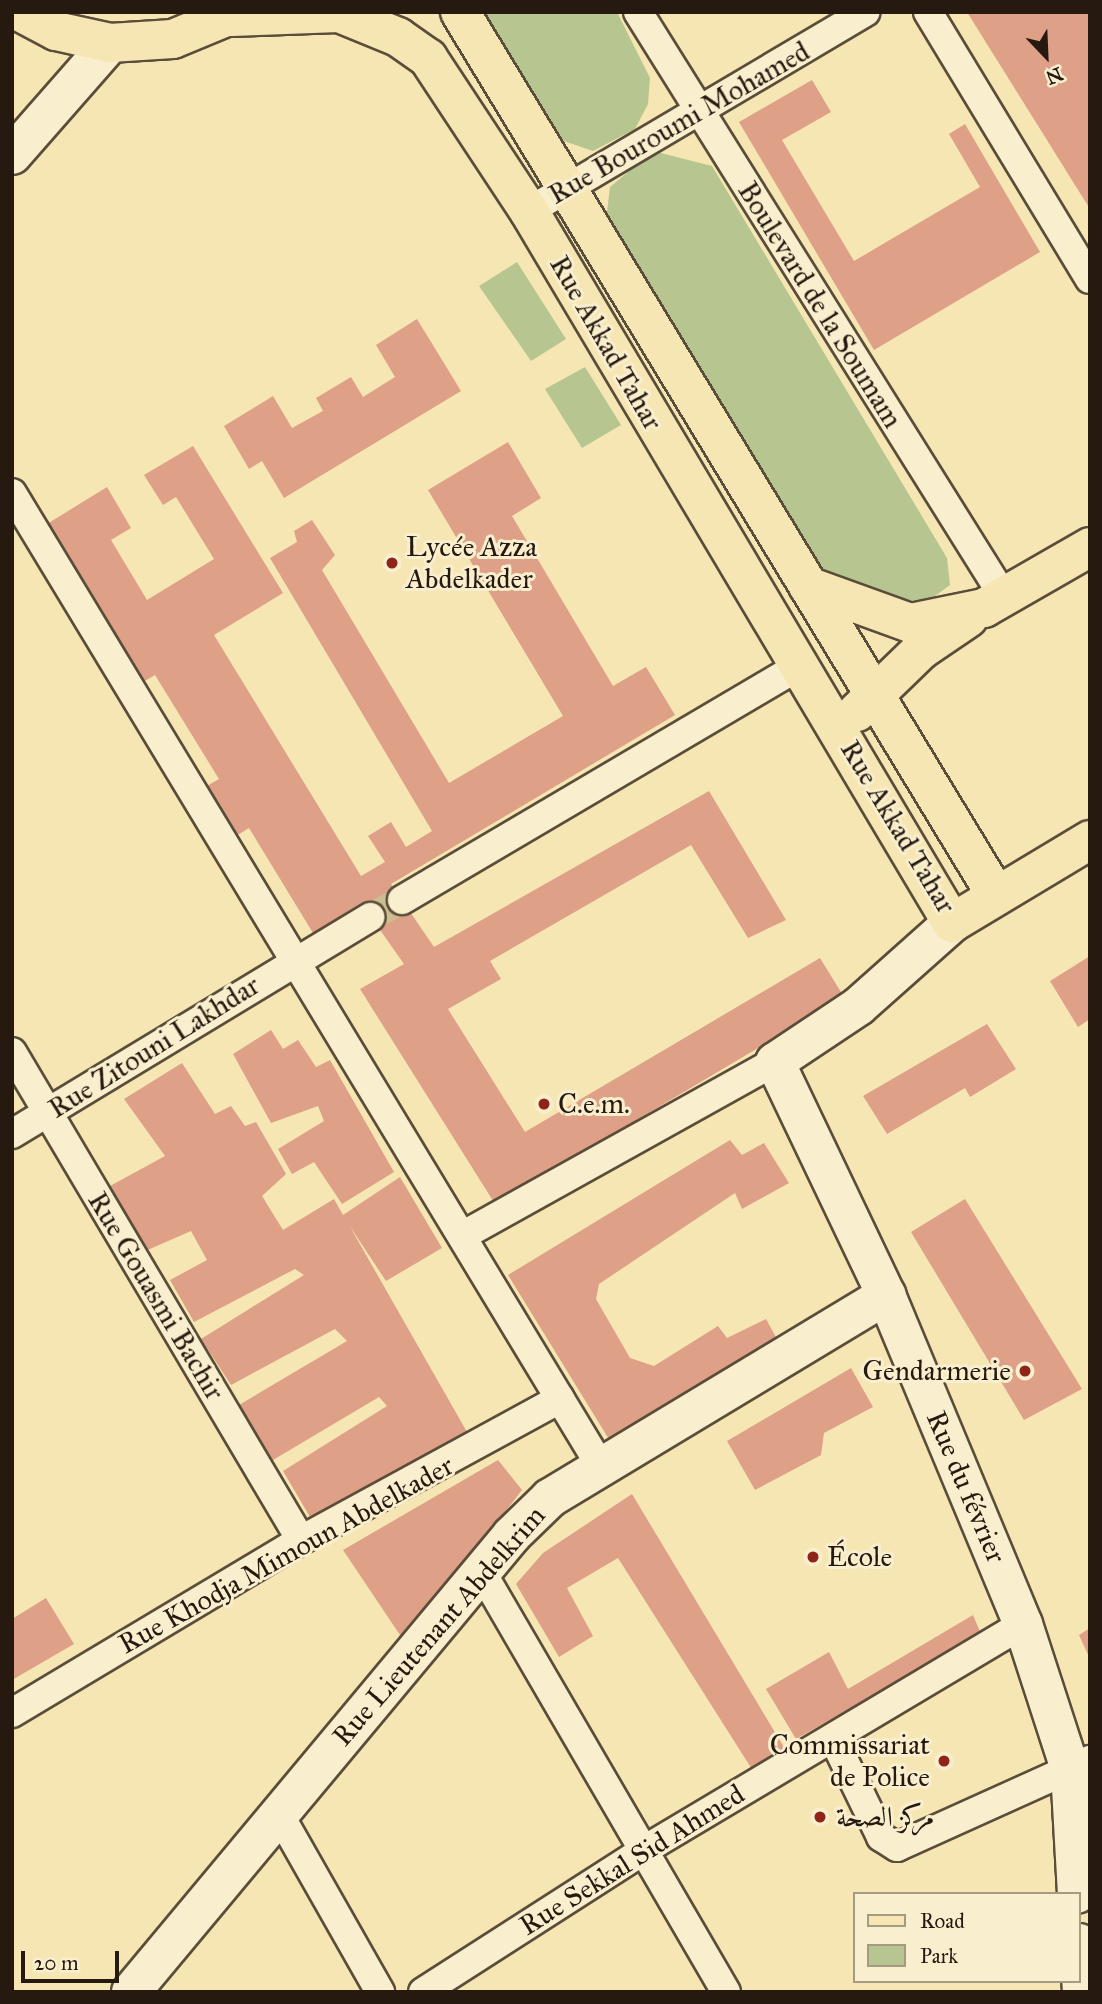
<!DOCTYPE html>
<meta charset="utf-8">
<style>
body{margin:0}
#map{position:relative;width:1102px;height:2004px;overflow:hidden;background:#f6e6b3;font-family:"IM FELL Great Primer",Amiri,serif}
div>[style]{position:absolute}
.green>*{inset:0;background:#b7c690}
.building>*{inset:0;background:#dea087}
.street-tunnel>*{height:28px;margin-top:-14px;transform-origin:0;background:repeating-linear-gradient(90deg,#ccbd92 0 28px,transparent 0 42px)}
.roads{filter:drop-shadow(2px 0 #5a4d39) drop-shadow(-2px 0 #5a4d39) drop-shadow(0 2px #5a4d39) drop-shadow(0 -2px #5a4d39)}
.street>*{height:28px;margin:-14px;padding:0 14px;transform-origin:14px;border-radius:14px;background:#f9efce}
.secondary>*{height:38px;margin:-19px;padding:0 19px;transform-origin:19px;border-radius:19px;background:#f9efce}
.primary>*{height:38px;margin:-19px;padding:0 19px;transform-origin:19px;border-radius:19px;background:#f6e6b3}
.dots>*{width:19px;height:19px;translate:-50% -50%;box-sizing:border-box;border:4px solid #f9efce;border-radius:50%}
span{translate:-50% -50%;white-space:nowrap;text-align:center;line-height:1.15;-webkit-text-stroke:6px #f9efce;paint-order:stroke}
.street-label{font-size:28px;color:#261a10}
.poi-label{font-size:28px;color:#261a10}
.left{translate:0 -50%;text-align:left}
.right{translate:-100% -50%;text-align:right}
.frame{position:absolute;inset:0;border:14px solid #261a10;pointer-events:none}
.legend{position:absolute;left:853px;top:1892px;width:228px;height:91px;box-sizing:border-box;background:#f9efce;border:2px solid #a59a82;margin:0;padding:9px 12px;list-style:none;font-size:21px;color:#261a10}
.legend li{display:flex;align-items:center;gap:14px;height:35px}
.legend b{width:35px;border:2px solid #a59a82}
.north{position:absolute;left:1011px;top:21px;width:70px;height:70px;-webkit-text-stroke:5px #f9efce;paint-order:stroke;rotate:157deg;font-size:19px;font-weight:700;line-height:28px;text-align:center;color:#261a10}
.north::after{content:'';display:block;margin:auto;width:24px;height:32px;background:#261a10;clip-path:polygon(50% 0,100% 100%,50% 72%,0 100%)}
.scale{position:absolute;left:21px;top:1951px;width:98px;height:32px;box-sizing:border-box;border:4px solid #261a10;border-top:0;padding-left:9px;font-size:21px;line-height:24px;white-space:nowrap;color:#261a10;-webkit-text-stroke:5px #f9efce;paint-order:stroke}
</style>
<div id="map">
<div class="green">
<div style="clip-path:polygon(473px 12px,617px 12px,650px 78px,648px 104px,635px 129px,593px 151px,552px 137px)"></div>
<div style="clip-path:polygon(653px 151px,712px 166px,947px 558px,950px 585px,931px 599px,886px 602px,824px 572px,605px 229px,610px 187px)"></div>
<div style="clip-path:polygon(517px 262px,566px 339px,531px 361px,479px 286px)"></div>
<div style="clip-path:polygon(585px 367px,621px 425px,582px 448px,545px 389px)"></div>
</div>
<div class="building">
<div style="clip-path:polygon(967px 12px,1090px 12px,1090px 209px)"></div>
<div style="clip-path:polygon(812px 80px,831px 112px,782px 140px,854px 261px,980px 187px,949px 134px,965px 124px,1040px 252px,874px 350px,739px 122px)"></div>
<div style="clip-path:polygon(417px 319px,461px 391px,284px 498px,262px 461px,249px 469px,224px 426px,273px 396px,292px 428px,323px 411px,316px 398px,351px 377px,363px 397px,395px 377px,376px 345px)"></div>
<div style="clip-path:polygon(508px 442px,541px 498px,512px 516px,613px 686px,646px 667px,675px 715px,391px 884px,434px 947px,709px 791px,786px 920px,748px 938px,691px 845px,490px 961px,501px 979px,448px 1009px,525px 1132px,820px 958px,844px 997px,495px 1204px,360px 989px,404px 964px,361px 903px,313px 933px,249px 828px,236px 836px,205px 787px,219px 779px,155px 675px,143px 682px,47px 524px,107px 487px,131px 528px,111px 540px,147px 600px,214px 559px,176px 497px,163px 505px,144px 475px,193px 446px,283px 593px,214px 635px,361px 876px,385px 862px,368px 836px,391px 822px,406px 847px,432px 831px,270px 558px,297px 542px,294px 531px,312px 520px,335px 555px,322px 570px,449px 783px,563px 716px,428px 490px)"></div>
<div style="clip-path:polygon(1090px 956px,1090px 1019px,1078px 1027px,1050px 981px)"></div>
<div style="clip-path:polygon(987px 1024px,1016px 1069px,970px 1097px,965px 1088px,887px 1134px,863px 1096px)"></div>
<div style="clip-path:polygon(271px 1030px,283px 1049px,298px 1040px,316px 1067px,330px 1060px,394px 1172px,342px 1204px,314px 1162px,292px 1174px,278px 1149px,324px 1121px,318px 1106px,271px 1123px,233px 1054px)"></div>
<div style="clip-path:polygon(182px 1063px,215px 1114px,231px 1106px,245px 1126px,256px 1122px,286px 1174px,262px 1196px,283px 1230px,334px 1199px,343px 1215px,400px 1177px,442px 1248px,386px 1281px,349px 1225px,467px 1432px,313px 1522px,283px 1471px,387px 1406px,379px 1397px,273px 1460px,239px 1405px,347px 1341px,335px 1329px,231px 1385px,201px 1339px,304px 1275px,295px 1269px,194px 1322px,170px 1280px,207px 1260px,191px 1231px,143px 1252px,110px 1186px,165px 1156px,124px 1099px)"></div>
<div style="clip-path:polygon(730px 1140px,742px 1155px,764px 1143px,789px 1183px,742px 1209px,735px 1193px,599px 1284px,596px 1299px,630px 1358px,654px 1366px,718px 1326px,727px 1338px,766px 1319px,783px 1350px,615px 1449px,508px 1275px)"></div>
<div style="clip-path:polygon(965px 1199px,1082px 1389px,1024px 1420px,911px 1232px)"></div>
<div style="clip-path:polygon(851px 1368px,873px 1407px,824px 1433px,821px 1455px,755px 1490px,727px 1441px)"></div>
<div style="clip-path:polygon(498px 1460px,522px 1490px,404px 1641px,343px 1550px)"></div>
<div style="clip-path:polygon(632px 1494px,788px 1754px,755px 1774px,618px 1558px,567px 1588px,593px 1636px,559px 1657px,516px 1584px,543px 1553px)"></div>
<div style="clip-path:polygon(46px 1598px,74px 1644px,12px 1680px,12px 1619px)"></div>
<div style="clip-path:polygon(973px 1615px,981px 1634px,796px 1739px,766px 1689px,829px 1652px,848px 1689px)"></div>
<div style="clip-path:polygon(1090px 1628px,1090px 1659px,1079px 1635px)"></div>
</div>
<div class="street-tunnel">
<div style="left:371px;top:917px;width:35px;rotate:-29deg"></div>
</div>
<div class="roads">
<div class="street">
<div style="left:638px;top:12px;width:690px;rotate:57.97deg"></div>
<div style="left:928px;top:12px;width:312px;rotate:58.8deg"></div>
<div style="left:529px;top:211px;width:391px;rotate:-30.6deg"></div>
<div style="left:12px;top:493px;width:1136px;rotate:58.83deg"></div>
<div style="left:402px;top:900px;width:459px;rotate:-30.5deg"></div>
<div style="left:12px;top:1052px;width:567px;rotate:59.37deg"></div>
<div style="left:12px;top:1134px;width:419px;rotate:-31.2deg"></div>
<div style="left:462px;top:1236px;width:358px;rotate:-29.1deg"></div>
<div style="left:481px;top:1571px;width:487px;rotate:59.8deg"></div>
<div style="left:12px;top:1713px;width:337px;rotate:-30.9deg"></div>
<div style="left:301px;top:1540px;width:295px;rotate:-28.6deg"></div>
<div style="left:833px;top:1738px;width:110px;rotate:64.1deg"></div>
<div style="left:881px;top:1837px;width:19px;rotate:32deg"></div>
<div style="left:897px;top:1847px;width:212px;rotate:-24.3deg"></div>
<div style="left:279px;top:1814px;width:205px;rotate:60.4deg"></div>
<div style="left:423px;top:1992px;width:263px;rotate:-32.7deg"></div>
<div style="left:644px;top:1850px;width:441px;rotate:-30.8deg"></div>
</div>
<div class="secondary">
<div style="left:12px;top:155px;width:149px;rotate:-48.8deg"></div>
<div style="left:952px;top:923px;width:125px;rotate:138.3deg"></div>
<div style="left:859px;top:1006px;width:101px;rotate:146.3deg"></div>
<div style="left:775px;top:1062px;width:258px;rotate:64.5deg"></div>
<div style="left:886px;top:1295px;width:356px;rotate:67.4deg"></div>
<div style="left:1023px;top:1624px;width:152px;rotate:72deg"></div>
<div style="left:1070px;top:1769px;width:125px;rotate:86.8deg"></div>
<div style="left:1079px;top:1943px;width:49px;rotate:86.5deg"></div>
<div style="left:131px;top:1992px;width:595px;rotate:-50.18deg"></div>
<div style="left:512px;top:1535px;width:53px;rotate:-44.2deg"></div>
<div style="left:550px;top:1498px;width:393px;rotate:-31.1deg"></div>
</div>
<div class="primary">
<div style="left:20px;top:12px;width:41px;rotate:27.8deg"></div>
<div style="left:56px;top:31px;width:55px;rotate:12.5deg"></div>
<div style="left:110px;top:43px;width:63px;rotate:-3.6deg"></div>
<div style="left:173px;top:39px;width:70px;rotate:-22.6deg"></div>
<div style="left:460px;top:12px;width:1033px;rotate:58.74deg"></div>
<div style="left:232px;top:17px;width:107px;rotate:-2.1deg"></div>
<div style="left:339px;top:13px;width:64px;rotate:22.1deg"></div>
<div style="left:398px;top:37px;width:37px;rotate:35deg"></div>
<div style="left:428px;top:58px;width:183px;rotate:56.6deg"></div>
<div style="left:529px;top:211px;width:828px;rotate:59.29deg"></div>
<div style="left:952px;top:923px;width:161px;rotate:-31deg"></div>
<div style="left:808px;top:586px;width:109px;rotate:19.9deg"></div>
<div style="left:910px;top:623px;width:76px;rotate:-11.5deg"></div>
<div style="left:984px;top:608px;width:122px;rotate:-29.9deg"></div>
<div style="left:857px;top:712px;width:89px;rotate:-44.1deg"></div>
<div style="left:921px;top:650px;width:57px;rotate:-34.2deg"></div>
</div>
</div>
<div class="dots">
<div style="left:392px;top:563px;background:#8f2418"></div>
<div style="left:544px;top:1104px;background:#8f2418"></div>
<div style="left:1025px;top:1371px;background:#8f2418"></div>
<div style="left:813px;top:1557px;background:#8f2418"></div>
<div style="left:944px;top:1761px;background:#8f2418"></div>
<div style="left:820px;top:1817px;background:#8f2418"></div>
</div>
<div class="street-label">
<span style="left:679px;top:123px;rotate:-30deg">Rue Bouroumi Mohamed</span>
<span style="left:820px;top:305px;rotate:58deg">Boulevard de la Soumam</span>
<span style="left:606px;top:343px;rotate:60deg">Rue Akkad Tahar</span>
<span style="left:898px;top:827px;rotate:59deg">Rue Akkad Tahar</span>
<span style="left:154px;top:1047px;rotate:-32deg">Rue Zitouni Lakhdar</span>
<span style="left:156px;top:1296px;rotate:59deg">Rue Gouasmi Bachir</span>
<span style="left:966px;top:1487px;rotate:67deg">Rue du février</span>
<span style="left:286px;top:1555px;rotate:-29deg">Rue Khodja Mimoun Abdelkader</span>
<span style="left:439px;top:1626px;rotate:-49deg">Rue Lieutenant Abdelkrim</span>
<span style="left:632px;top:1860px;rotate:-32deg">Rue Sekkal Sid Ahmed</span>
</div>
<div class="poi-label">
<span class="left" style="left:406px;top:563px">Lycée Azza<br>Abdelkader</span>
<span class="left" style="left:558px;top:1104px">C.e.m.</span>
<span class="right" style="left:1011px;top:1371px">Gendarmerie</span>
<span class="left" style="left:827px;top:1557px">École</span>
<span class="right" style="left:930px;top:1761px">Commissariat<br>de Police</span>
<span class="left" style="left:836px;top:1817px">مركز الصحة</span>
</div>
<div class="frame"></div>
<ul class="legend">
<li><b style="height:9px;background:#f6e6b3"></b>Road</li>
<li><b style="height:19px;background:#b7c690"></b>Park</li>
</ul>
<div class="north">N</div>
<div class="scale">20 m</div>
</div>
